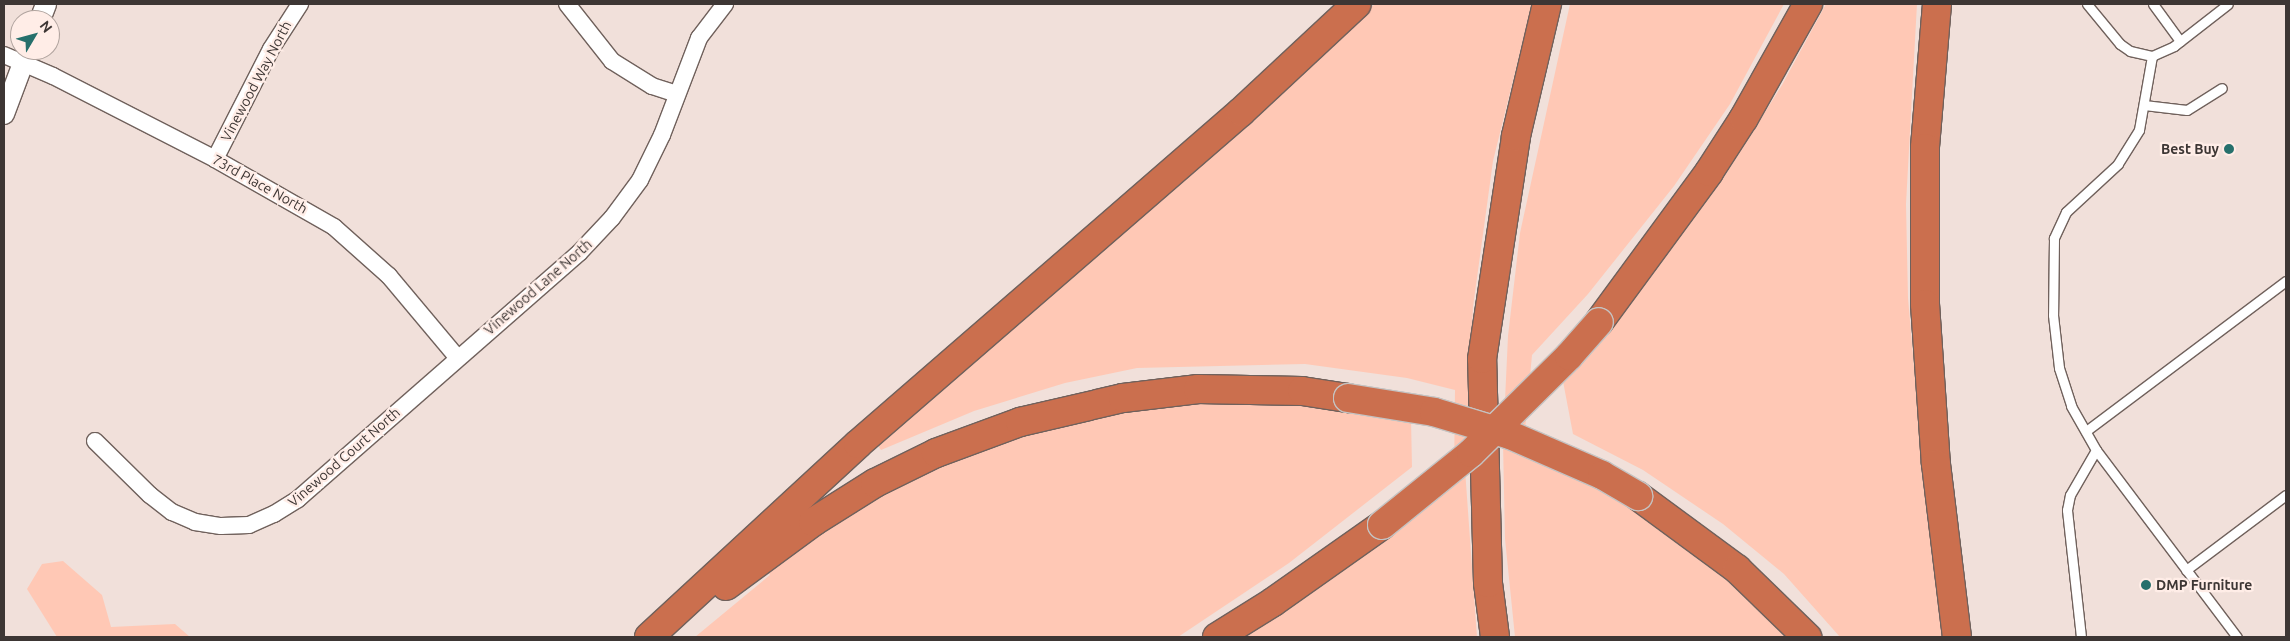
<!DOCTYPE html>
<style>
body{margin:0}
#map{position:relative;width:2290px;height:641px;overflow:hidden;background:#f1e0da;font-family:Ubuntu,sans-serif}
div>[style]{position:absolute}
.green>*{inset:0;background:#ffc8b5}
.roads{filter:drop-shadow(1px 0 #70615c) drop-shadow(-1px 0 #70615c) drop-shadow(0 1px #70615c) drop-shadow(0 -1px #70615c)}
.service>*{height:9px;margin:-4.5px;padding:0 4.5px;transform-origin:4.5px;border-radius:4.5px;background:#fff}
.minor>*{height:16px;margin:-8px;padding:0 8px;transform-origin:8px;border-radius:8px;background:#fff}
.tertiary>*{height:20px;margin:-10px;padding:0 10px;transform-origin:10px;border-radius:10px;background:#fff}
.motorway>*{height:28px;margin:-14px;padding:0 14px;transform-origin:14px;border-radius:14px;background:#cb6f4e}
.bridges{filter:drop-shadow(1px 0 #c5c3c2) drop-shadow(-1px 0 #c5c3c2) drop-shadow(0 1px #c5c3c2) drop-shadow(0 -1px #c5c3c2)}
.motorway-bridge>*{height:28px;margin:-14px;padding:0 14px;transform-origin:14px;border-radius:14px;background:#cb6f4e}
.dots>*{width:14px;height:14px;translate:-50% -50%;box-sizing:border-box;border:2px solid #ffede7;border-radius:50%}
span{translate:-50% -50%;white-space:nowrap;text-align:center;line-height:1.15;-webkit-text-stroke:4.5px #ffede7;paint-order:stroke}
.street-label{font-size:14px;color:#3d3634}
.poi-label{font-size:14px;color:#3d3634;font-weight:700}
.right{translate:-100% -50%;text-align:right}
.left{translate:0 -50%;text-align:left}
.frame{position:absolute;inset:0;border:5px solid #3d3634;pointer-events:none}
.north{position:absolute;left:10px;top:10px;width:50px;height:50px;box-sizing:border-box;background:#ffede7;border:1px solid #b1a49f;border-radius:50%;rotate:53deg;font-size:14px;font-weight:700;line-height:20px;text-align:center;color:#3d3634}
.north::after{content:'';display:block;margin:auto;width:18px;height:22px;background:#26706c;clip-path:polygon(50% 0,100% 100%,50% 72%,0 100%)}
</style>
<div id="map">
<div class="green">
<div style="clip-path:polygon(1375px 4px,1532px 4px,1493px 161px,1473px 307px,1465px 469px,1477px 637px,1240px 637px,1454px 477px,1455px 390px,1407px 378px,1305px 364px,1137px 368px,1065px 383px,974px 411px,881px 450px,876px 443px)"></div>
<div style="clip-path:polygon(1570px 4px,1784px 4px,1730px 104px,1674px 186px,1588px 294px,1532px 355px,1523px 452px,1633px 505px,1674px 535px,1750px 600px,1786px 637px,1515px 637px,1505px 539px,1503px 443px,1508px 336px,1520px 233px)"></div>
<div style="clip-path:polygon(1826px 4px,1917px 4px,1906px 204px,1908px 298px,1922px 459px,1944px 637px,1840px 637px,1784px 574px,1723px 524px,1643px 470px,1573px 434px,1562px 376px,1676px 239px,1726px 174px,1782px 85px)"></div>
<div style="clip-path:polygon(1299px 400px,1411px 419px,1412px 467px,1289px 563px,1178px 637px,695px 637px,770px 575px,766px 569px,862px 502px,949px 459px,1038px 426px,1154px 405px)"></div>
<div style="clip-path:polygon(63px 561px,102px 595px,111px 627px,175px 624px,190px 637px,57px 637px,27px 589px,42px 564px)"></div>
</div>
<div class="roads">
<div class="service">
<div style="left:2087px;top:4px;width:52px;rotate:50.5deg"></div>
<div style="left:2120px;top:44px;width:12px;rotate:35deg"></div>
<div style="left:2130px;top:51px;width:23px;rotate:13deg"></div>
<div style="left:2152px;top:56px;width:24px;rotate:-24deg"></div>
<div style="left:2174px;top:46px;width:68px;rotate:-37.9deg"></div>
<div style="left:2153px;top:4px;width:46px;rotate:53.9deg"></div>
<div style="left:2152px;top:56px;width:75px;rotate:100deg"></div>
<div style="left:2139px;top:130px;width:40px;rotate:122deg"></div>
<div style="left:2118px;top:164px;width:71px;rotate:137.3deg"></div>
<div style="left:2066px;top:212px;width:29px;rotate:115deg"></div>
<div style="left:2054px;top:238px;width:77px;rotate:90.7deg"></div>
<div style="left:2053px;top:315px;width:53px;rotate:83.5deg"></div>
<div style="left:2059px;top:368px;width:40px;rotate:72deg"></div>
<div style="left:2071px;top:406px;width:51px;rotate:60.4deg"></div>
<div style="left:2096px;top:450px;width:234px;rotate:53deg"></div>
<div style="left:2144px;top:105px;width:43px;rotate:6.6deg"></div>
<div style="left:2187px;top:110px;width:41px;rotate:-32.2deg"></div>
<div style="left:2086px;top:431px;width:250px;rotate:-36.9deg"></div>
<div style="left:2186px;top:570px;width:125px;rotate:-36.9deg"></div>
<div style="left:2081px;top:637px;width:128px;rotate:-96.3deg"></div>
<div style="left:2067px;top:510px;width:15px;rotate:-79deg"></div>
<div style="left:2070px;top:495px;width:52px;rotate:-60deg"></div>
</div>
<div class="minor">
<div style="left:567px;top:4px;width:73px;rotate:51.7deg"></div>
<div style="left:612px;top:61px;width:47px;rotate:32deg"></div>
<div style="left:652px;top:86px;width:25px;rotate:18deg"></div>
<div style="left:4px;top:55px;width:53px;rotate:23.2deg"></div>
<div style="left:53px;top:76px;width:182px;rotate:27.1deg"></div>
<div style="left:215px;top:159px;width:137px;rotate:29.7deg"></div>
<div style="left:334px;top:227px;width:74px;rotate:41.7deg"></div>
<div style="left:389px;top:276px;width:106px;rotate:50deg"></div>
<div style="left:215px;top:159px;width:123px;rotate:-63deg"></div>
<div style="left:271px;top:49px;width:54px;rotate:-57.2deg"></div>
<div style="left:95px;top:441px;width:77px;rotate:44.5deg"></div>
<div style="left:150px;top:495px;width:28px;rotate:38deg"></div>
<div style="left:172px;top:512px;width:25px;rotate:23deg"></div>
<div style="left:195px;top:522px;width:26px;rotate:9deg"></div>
<div style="left:221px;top:526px;width:28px;rotate:-2deg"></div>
<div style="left:249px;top:525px;width:27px;rotate:-24deg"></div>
<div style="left:274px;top:514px;width:28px;rotate:-32deg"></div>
<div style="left:298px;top:499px;width:373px;rotate:-41.2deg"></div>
<div style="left:579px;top:253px;width:48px;rotate:-46.7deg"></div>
<div style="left:612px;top:218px;width:47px;rotate:-53.6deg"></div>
<div style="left:640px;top:180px;width:50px;rotate:-63.9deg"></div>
<div style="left:662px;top:135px;width:104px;rotate:-69.1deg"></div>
<div style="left:699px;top:38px;width:43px;rotate:-52.6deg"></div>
</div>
<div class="tertiary">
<div style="left:40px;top:20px;width:17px;rotate:-69deg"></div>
<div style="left:4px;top:114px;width:68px;rotate:-69.4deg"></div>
</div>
<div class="motorway">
<div style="left:1937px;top:4px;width:144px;rotate:94.8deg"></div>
<div style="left:1925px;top:148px;width:156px;rotate:90deg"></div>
<div style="left:1925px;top:304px;width:160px;rotate:86.1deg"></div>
<div style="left:1936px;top:464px;width:174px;rotate:83.1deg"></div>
<div style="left:1599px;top:322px;width:186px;rotate:-53.7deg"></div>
<div style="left:1709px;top:172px;width:64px;rotate:-57.1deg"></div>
<div style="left:1744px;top:118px;width:131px;rotate:-60.7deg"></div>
<div style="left:1638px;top:496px;width:123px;rotate:36.4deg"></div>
<div style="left:1737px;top:569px;width:98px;rotate:44.2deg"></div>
<div style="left:726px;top:586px;width:108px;rotate:-36.3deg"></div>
<div style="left:813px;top:522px;width:73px;rotate:-32.2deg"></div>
<div style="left:875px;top:483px;width:68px;rotate:-26.2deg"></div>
<div style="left:936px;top:453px;width:90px;rotate:-20.3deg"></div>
<div style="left:1020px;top:422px;width:106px;rotate:-13.1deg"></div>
<div style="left:1123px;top:398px;width:76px;rotate:-6.8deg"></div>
<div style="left:1198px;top:389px;width:104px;rotate:1.1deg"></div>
<div style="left:1302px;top:391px;width:47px;rotate:8.7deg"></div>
<div style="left:649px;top:637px;width:284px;rotate:-42.7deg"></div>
<div style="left:858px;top:444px;width:507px;rotate:-40.92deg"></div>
<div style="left:1241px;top:112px;width:158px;rotate:-43deg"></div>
<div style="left:1217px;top:637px;width:66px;rotate:-32deg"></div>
<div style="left:1273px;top:602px;width:133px;rotate:-35.2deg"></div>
<div style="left:1495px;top:637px;width:54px;rotate:-97.4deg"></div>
<div style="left:1488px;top:583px;width:224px;rotate:-91.5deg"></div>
<div style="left:1482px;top:359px;width:226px;rotate:-81.3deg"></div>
<div style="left:1516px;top:136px;width:136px;rotate:-76.8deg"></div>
</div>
</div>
<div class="bridges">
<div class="motorway-bridge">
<div style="left:1348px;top:398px;width:87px;rotate:9.2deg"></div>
<div style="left:1434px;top:412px;width:79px;rotate:16.8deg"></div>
<div style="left:1510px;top:435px;width:100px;rotate:23.5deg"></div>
<div style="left:1602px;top:475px;width:42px;rotate:30.3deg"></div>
<div style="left:1382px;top:525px;width:114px;rotate:-39deg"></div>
<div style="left:1471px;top:453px;width:138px;rotate:-44.7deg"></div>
<div style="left:1569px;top:356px;width:45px;rotate:-48.6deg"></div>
</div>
</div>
<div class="dots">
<div style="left:2229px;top:149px;background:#26706c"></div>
<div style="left:2146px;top:585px;background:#26706c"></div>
</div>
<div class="street-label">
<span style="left:256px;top:81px;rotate:-62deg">Vinewood Way North</span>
<span style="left:260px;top:184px;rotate:29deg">73rd Place North</span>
<span style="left:538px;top:287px;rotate:-41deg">Vinewood Lane North</span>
<span style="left:344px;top:457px;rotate:-41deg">Vinewood Court North</span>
</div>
<div class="poi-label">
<span class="right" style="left:2219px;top:149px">Best Buy</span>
<span class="left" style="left:2156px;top:585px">DMP Furniture</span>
</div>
<div class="frame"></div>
<div class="north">N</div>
</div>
